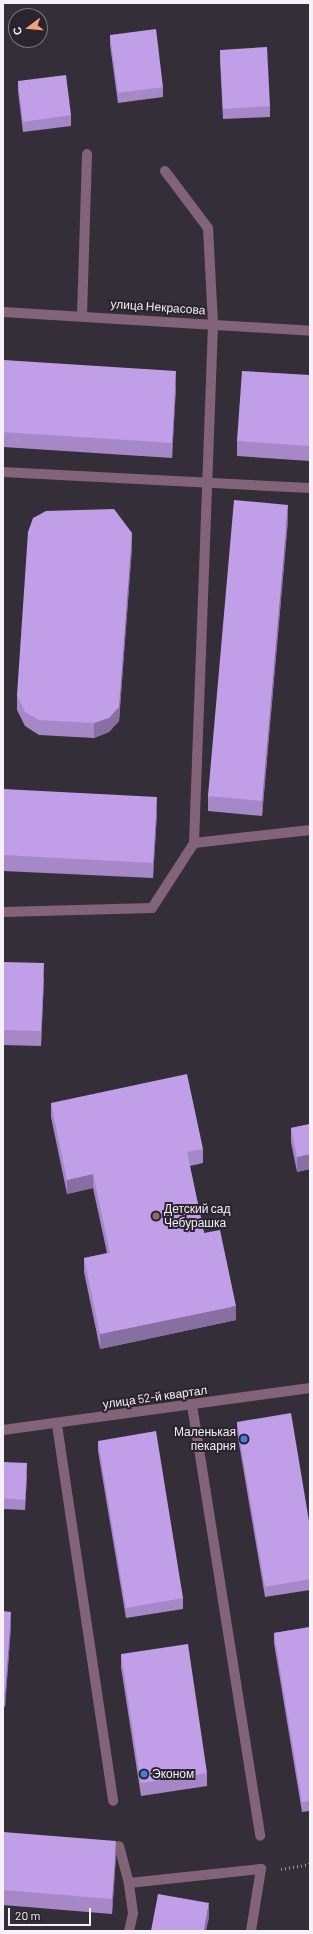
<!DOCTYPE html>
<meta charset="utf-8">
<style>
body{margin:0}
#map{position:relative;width:313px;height:1934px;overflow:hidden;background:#332e37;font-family:Barlow,sans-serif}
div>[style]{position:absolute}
.path>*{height:2.5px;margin-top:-1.25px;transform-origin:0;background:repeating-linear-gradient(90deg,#99949c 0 1px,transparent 0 4px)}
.minor>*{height:10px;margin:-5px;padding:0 5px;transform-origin:5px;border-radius:5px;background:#836377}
.wall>*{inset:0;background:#a688c8}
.shaded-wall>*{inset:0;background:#876fa2}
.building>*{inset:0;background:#c19ee8}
.dots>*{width:11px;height:11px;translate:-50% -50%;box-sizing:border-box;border:2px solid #29242d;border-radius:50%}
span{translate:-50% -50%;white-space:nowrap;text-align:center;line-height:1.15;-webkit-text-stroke:4px #29242d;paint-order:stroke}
.street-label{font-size:12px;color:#f5f1f7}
.poi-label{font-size:12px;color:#f5f1f7}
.left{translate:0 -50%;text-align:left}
.right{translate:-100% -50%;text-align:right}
.frame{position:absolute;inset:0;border:4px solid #f5f1f7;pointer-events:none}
.north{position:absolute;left:8px;top:8px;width:40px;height:40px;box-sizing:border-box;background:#29242d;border:1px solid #7b767e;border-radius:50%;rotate:254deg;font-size:11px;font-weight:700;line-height:16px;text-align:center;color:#f5f1f7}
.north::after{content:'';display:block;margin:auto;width:14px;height:18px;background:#f1a27b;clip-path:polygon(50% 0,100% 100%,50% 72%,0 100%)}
.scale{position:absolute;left:8px;top:1908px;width:83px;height:18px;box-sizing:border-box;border:2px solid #f5f1f7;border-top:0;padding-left:5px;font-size:12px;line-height:14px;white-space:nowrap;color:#f5f1f7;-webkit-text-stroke:3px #29242d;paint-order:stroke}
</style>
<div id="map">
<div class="path">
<div style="left:281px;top:1869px;width:29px;rotate:-10deg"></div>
</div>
<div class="minor">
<div style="left:165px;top:171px;width:71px;rotate:53deg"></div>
<div style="left:208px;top:228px;width:97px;rotate:87deg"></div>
<div style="left:213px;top:325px;width:518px;rotate:92.1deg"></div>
<div style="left:194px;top:843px;width:117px;rotate:-6.4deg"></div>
<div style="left:3px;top:312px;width:308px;rotate:3.5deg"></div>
<div style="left:82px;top:315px;width:161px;rotate:-88.2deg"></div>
<div style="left:3px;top:472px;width:307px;rotate:3deg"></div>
<div style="left:3px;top:912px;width:149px;rotate:-1.5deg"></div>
<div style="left:152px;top:908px;width:77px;rotate:-57.1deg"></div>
<div style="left:192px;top:1405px;width:436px;rotate:81deg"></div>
<div style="left:57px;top:1425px;width:380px;rotate:81.5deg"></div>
<div style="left:3px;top:1430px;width:310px;rotate:-7.8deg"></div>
<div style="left:119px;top:1846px;width:38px;rotate:75deg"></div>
<div style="left:129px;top:1931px;width:18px;rotate:-77deg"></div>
<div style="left:133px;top:1913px;width:30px;rotate:-98deg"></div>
<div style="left:129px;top:1883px;width:133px;rotate:-6.1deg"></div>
<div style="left:261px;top:1869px;width:63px;rotate:99.2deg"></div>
</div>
<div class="wall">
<div style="clip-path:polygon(110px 35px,163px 87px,163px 97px,118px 103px,110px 45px)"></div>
<div style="clip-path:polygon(220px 50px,270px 106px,270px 117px,223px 119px,220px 60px)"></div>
<div style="clip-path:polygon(18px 81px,71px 115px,71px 126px,23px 132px,18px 91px)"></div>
<div style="clip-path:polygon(3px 360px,176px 386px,172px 458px,3px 447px)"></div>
<div style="clip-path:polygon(310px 375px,310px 461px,237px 456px,237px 441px)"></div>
<div style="clip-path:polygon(288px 520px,262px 816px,208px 811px,208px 796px)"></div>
<div style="clip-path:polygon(132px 547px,119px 721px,109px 732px,94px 738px,39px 735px,25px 726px,17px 710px,17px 695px)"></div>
<div style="clip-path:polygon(3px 789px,157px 812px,153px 878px,3px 871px)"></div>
<div style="clip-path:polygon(3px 962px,44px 978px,41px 1046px,3px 1045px)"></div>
<div style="clip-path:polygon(51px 1103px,203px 1149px,203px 1163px,190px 1166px,204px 1233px,236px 1320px,100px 1349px,84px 1272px,84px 1258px,107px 1253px,93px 1188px,67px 1194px,51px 1117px)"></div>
<div style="clip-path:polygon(310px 1124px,310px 1169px,297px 1172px,291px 1142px,291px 1128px)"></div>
<div style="clip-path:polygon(237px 1422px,310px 1527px,310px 1590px,265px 1597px,237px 1432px)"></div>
<div style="clip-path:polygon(98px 1441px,183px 1598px,183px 1609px,126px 1618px,98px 1451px)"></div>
<div style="clip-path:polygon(3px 1462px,27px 1474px,25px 1510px,3px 1509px)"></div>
<div style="clip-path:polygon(3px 1611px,11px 1626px,5px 1707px,3px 1706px)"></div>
<div style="clip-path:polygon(310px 1627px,310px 1811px,302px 1812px,274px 1643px,274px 1633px)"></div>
<div style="clip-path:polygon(121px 1654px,207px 1773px,207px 1786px,141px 1796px,121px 1667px)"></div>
<div style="clip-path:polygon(3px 1832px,116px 1856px,112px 1914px,3px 1905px)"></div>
</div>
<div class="shaded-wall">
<div style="clip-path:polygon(176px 371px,176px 386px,172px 458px,172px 443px)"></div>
<div style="clip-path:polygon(288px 505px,288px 520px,262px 816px,262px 801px)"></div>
<div style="clip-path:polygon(132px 533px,132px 547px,119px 721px,109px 732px,94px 738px,94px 723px)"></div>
<div style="clip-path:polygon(157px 797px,157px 812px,153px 878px,153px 863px)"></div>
<div style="clip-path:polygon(44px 963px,44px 978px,41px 1046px,41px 1031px)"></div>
<div style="clip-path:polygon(310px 1154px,310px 1169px,297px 1172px,297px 1157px)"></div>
<div style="clip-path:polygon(93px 1174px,93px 1188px,67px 1194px,67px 1180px)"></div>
<div style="clip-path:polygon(236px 1306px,236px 1320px,100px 1349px,100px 1334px)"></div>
<div style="clip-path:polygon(27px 1463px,27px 1474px,25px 1510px,25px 1500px)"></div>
<div style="clip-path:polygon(11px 1612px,11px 1626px,5px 1707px,5px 1692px)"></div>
<div style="clip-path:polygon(116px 1841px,116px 1856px,112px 1914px,112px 1899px)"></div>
<div style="clip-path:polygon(209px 1903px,209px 1918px,206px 1931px,204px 1931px)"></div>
</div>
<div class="building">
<div style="clip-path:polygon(156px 29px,163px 87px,118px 93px,110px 35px)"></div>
<div style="clip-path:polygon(267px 47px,270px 106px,223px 109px,220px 50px)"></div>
<div style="clip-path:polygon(66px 75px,71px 115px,23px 122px,18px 81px)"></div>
<div style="clip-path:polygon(3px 360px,176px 371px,172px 443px,3px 432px)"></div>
<div style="clip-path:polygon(242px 371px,310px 375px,310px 446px,237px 441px)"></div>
<div style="clip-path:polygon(234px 500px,288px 505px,262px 801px,208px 796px)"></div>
<div style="clip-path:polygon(114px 509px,132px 533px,119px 707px,109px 718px,94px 723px,39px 720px,25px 712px,17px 695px,28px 532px,33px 518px,46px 511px)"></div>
<div style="clip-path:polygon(3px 789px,157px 797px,153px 863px,3px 855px)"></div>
<div style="clip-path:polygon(3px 962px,44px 963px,41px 1031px,3px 1030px)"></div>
<div style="clip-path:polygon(187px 1074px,203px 1149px,187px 1152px,204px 1233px,220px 1230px,236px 1306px,100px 1334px,84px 1258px,110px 1253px,93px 1174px,67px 1180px,51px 1103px)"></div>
<div style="clip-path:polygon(310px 1124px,310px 1154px,297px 1157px,291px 1128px)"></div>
<div style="clip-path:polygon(291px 1413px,310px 1527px,310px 1579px,265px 1587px,237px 1422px)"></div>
<div style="clip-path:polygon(156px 1431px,183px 1598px,126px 1608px,98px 1441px)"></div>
<div style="clip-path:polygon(3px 1462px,27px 1463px,25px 1500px,3px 1498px)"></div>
<div style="clip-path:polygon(3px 1611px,11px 1612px,5px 1692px,3px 1692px)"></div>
<div style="clip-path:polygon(310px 1627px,310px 1801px,302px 1802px,274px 1633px)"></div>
<div style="clip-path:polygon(188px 1644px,207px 1773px,141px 1783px,121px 1654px)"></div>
<div style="clip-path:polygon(3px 1832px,116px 1841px,112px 1899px,3px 1890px)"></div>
<div style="clip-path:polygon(158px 1894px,209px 1903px,204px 1931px,151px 1931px)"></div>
</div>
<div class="dots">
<div style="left:156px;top:1216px;background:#8d6e63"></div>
<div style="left:244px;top:1439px;background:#3f7fe0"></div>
<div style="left:144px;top:1774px;background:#3f7fe0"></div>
</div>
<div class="street-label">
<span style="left:158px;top:307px;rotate:4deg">улица Некрасова</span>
<span style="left:155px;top:1397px;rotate:-8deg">улица 52-й квартал</span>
</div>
<div class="poi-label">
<span class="left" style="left:164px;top:1216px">Детский сад<br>Чебурашка</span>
<span class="right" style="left:236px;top:1439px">Маленькая<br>пекарня</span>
<span class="left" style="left:152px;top:1774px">Эконом</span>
</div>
<div class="frame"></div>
<div class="north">С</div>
<div class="scale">20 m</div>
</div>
